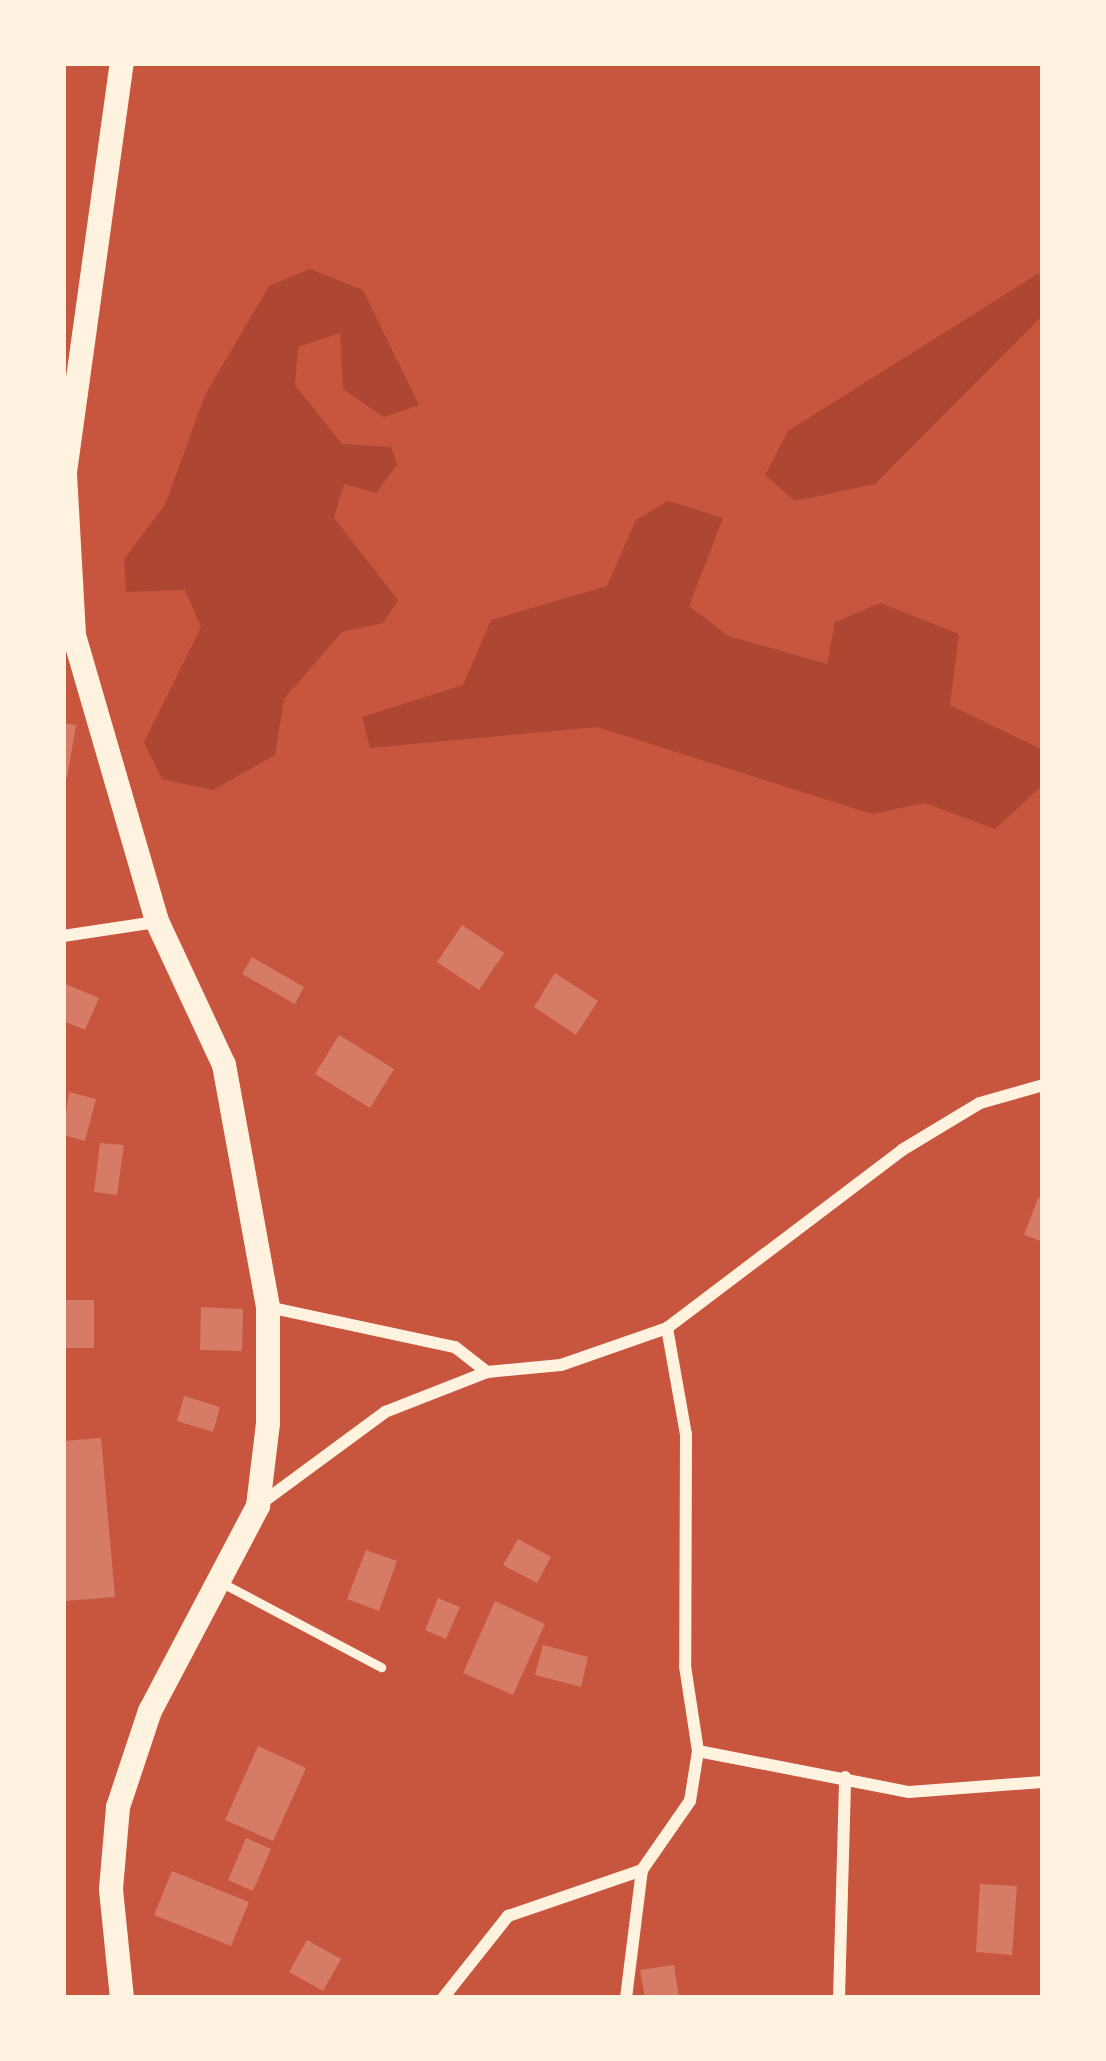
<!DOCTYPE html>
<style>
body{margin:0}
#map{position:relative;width:1106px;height:2061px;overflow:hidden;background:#c8553d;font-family:Helvetica,sans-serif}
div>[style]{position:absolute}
.green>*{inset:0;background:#ae4732}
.building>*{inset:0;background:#d67c66}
.service>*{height:9px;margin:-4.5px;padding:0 4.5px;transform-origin:4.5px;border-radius:4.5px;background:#fff3e0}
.minor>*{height:12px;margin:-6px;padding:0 6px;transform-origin:6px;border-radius:6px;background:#fff3e0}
.secondary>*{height:24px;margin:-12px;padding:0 12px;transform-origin:12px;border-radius:12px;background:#fff3e0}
span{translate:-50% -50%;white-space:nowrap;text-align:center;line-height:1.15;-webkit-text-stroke:12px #fff3e0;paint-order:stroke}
.frame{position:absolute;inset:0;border:66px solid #fff3e0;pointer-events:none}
</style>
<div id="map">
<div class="green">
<div style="clip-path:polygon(310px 269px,363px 290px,419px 405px,384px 417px,343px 389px,340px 333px,298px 347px,295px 385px,342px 444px,391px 447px,397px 465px,376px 493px,344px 484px,334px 518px,398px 600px,383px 623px,342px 632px,284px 699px,275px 755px,213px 790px,162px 779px,144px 742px,201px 627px,185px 590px,126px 592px,124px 559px,165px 505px,205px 395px,269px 286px)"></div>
<div style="clip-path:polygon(1039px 273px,1043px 315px,875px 484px,795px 501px,765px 475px,788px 431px)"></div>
<div style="clip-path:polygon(668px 501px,723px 518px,689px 606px,728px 636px,827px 664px,835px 622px,880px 603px,959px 634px,950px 705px,1043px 750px,1043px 785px,995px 829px,925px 803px,872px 814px,597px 727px,370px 748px,362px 717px,463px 685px,491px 620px,607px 586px,636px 520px)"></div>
</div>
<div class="building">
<div style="clip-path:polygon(63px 723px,76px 725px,67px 778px,63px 778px)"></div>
<div style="clip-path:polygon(462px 925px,504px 953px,479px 990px,437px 962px)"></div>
<div style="clip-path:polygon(252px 957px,304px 987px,295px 1004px,242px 974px)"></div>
<div style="clip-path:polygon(555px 973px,598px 1001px,576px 1035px,534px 1007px)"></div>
<div style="clip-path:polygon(63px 983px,99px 998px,85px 1030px,63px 1021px)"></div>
<div style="clip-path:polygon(339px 1035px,394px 1069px,370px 1108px,315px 1074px)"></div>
<div style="clip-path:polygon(69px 1092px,96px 1099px,85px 1141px,63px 1135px)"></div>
<div style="clip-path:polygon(100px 1143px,124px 1145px,117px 1195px,94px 1192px)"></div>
<div style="clip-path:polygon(1038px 1198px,1043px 1200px,1043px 1242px,1024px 1235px)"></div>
<div style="clip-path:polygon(63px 1300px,94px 1300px,94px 1348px,63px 1348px)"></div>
<div style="clip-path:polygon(201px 1307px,243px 1309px,242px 1351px,200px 1350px)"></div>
<div style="clip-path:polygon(184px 1396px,220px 1407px,213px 1432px,177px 1421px)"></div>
<div style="clip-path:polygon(101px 1438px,115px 1597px,66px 1601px,63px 1441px)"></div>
<div style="clip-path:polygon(518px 1539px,551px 1557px,537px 1583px,503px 1565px)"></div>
<div style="clip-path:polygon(366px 1550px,397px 1561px,379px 1611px,347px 1599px)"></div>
<div style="clip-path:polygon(438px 1598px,460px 1607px,446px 1639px,425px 1630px)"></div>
<div style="clip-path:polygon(495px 1601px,545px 1624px,513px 1695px,463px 1673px)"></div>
<div style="clip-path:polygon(543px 1645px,588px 1657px,581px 1687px,535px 1675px)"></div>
<div style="clip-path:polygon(258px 1746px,306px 1768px,273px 1841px,225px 1820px)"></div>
<div style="clip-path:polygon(246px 1838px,271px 1849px,253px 1891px,228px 1880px)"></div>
<div style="clip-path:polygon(172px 1871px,249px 1902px,231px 1946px,154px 1915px)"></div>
<div style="clip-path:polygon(980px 1884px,1017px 1886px,1012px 1955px,976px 1952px)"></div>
<div style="clip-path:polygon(307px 1940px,341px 1959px,323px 1991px,289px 1972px)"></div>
<div style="clip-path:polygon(674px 1965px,679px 1998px,645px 1998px,640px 1970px)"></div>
</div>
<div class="service">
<div style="left:224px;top:1584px;width:178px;rotate:27.9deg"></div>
</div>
<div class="minor">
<div style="left:63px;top:936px;width:94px;rotate:-8.6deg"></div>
<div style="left:268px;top:1307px;width:191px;rotate:12.1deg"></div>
<div style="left:455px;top:1347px;width:41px;rotate:38deg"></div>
<div style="left:667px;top:1328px;width:109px;rotate:79.9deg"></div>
<div style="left:686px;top:1435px;width:231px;rotate:90.2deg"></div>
<div style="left:685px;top:1666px;width:86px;rotate:81.3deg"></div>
<div style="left:698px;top:1751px;width:215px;rotate:11deg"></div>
<div style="left:909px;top:1792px;width:134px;rotate:-4.3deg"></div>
<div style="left:259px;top:1505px;width:157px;rotate:-36.4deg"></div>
<div style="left:385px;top:1412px;width:110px;rotate:-21.4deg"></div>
<div style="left:487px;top:1372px;width:74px;rotate:-5.4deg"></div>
<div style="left:561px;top:1365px;width:112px;rotate:-19.2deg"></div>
<div style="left:667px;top:1328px;width:295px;rotate:-37.1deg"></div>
<div style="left:902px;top:1150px;width:91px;rotate:-31.1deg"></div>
<div style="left:980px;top:1103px;width:66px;rotate:-15.9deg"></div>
<div style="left:443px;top:1998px;width:105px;rotate:-51.6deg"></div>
<div style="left:508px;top:1916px;width:142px;rotate:-18.9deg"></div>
<div style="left:642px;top:1870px;width:84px;rotate:-55.2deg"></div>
<div style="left:690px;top:1801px;width:51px;rotate:-80.9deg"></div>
<div style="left:626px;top:1998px;width:129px;rotate:-82.9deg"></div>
<div style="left:839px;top:1998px;width:221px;rotate:-88.4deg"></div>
</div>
<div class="secondary">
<div style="left:122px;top:1998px;width:110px;rotate:-95.8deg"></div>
<div style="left:111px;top:1889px;width:82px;rotate:-85.1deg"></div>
<div style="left:118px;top:1807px;width:101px;rotate:-71.6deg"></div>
<div style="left:150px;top:1711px;width:232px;rotate:-62.2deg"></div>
<div style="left:258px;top:1506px;width:84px;rotate:-83.1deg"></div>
<div style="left:268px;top:1423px;width:116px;rotate:-90deg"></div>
<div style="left:268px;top:1307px;width:246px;rotate:-100.3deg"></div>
<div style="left:224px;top:1065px;width:159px;rotate:-115deg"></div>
<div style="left:157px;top:921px;width:298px;rotate:-106.2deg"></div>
<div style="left:74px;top:635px;width:163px;rotate:-93.2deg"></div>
<div style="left:65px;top:472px;width:413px;rotate:-82.1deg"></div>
</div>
<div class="frame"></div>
</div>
